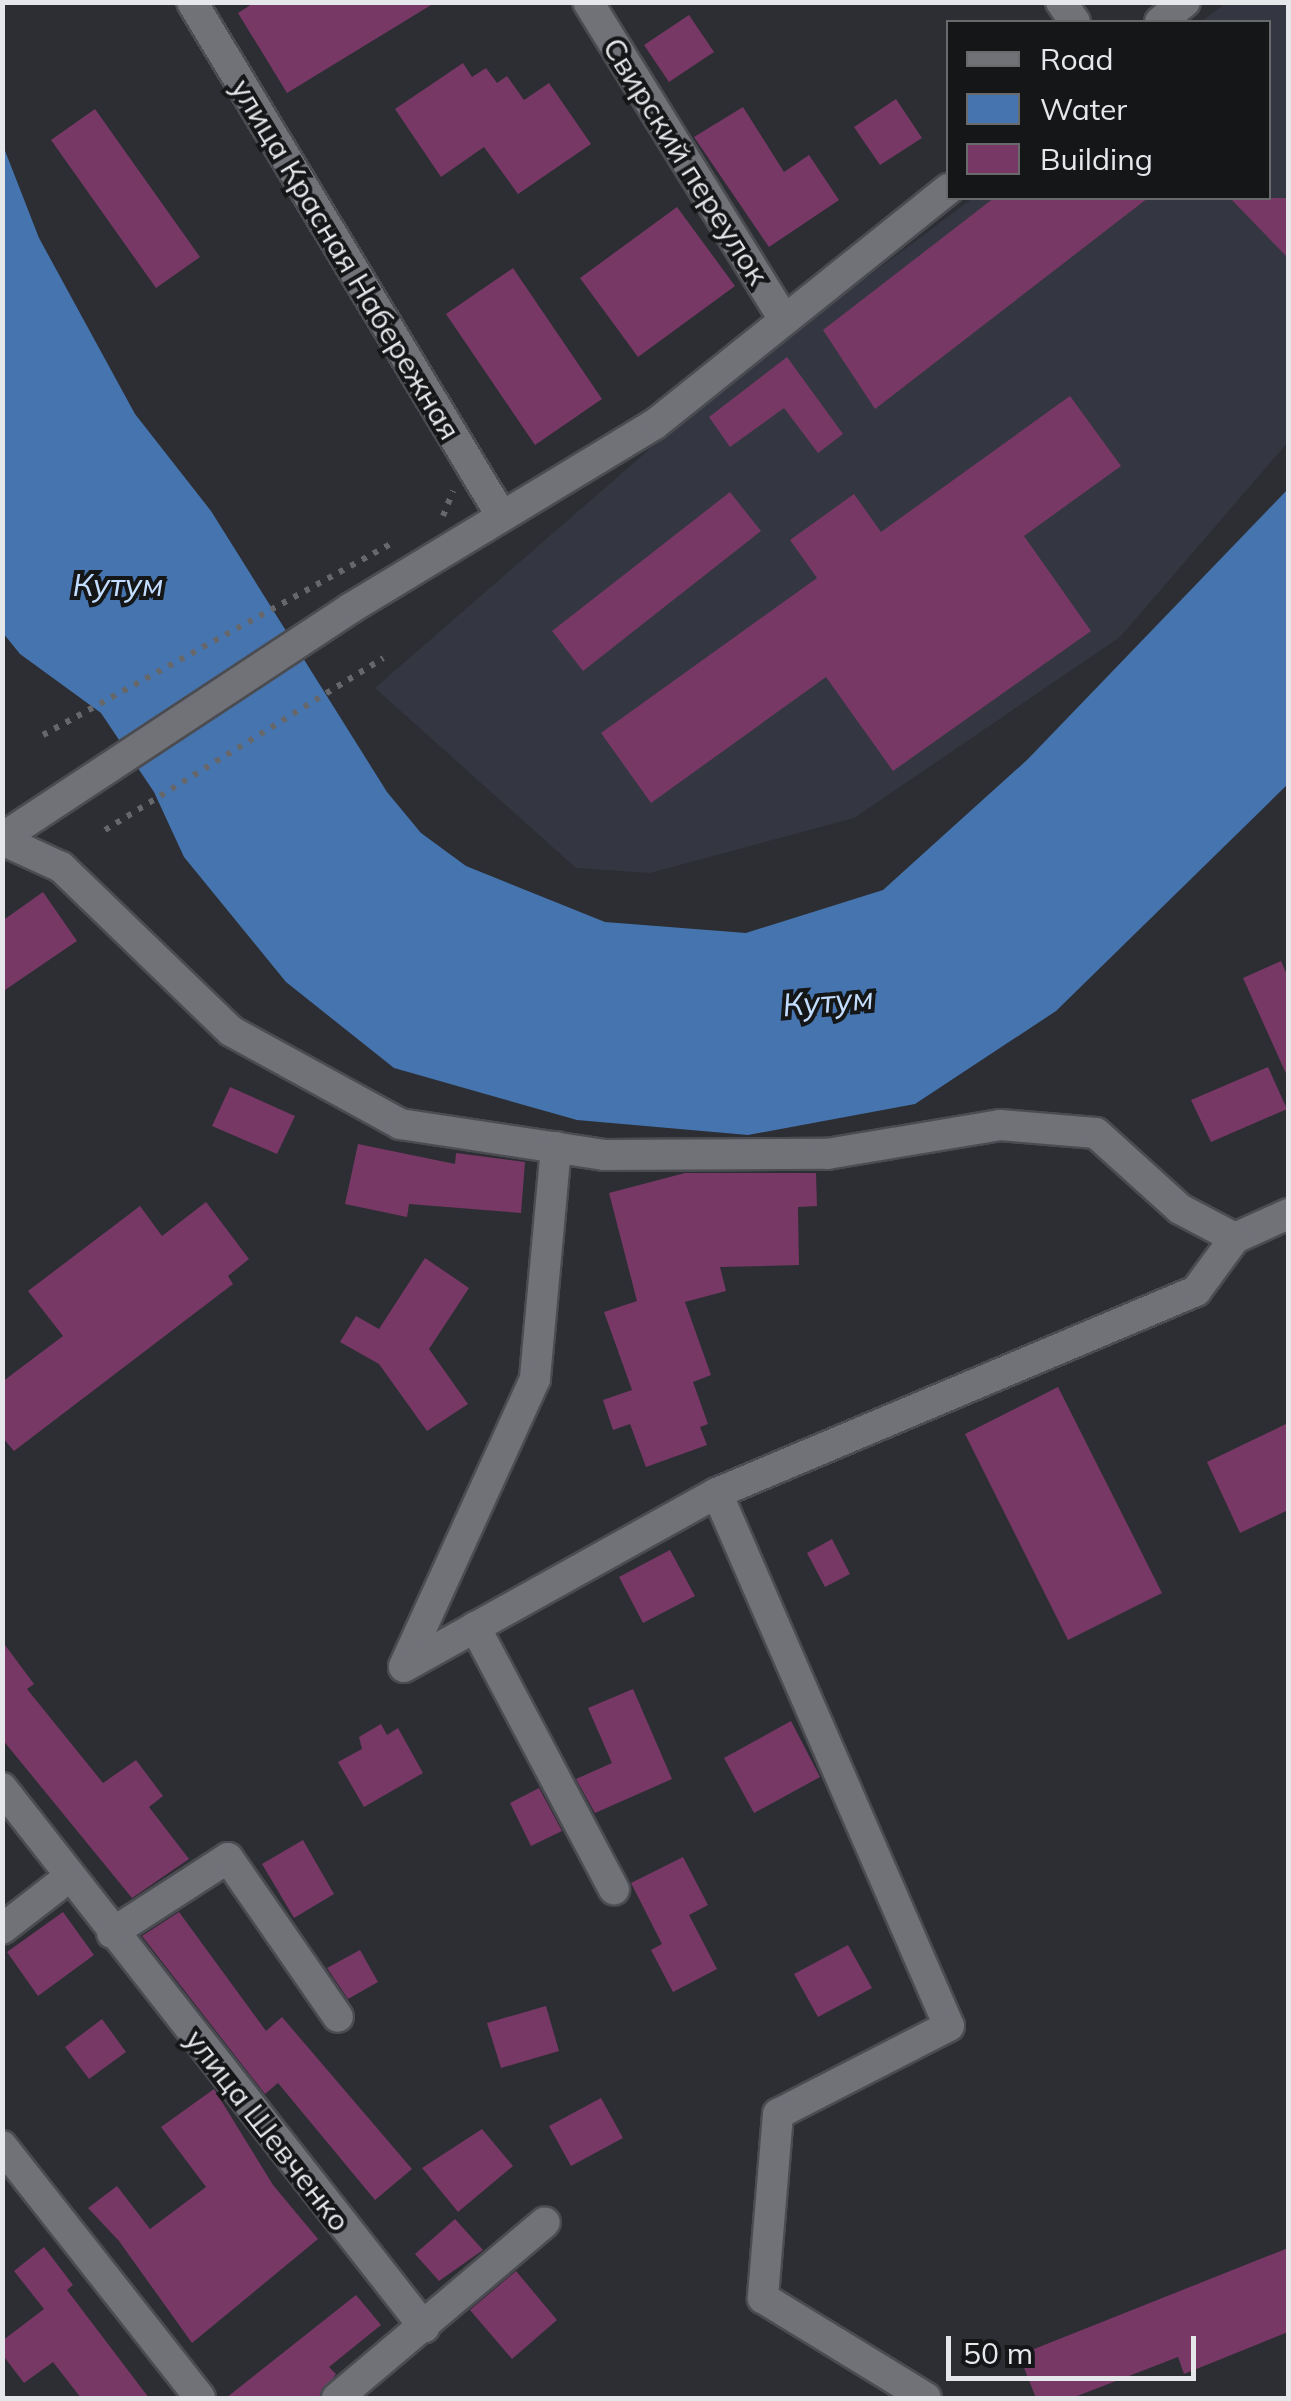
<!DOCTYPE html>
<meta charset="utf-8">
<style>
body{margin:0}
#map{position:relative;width:1291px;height:2401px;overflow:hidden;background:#2c2e33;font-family:Mulish,sans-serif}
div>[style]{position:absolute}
.built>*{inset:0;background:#343741}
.water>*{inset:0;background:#4574ae}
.building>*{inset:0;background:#773865}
.path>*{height:6px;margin-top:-3px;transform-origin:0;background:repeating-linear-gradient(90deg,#65676b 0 5px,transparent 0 13px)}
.roads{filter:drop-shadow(2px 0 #4b4c51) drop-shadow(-2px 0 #4b4c51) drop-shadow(0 2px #4b4c51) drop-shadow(0 -2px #4b4c51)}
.minor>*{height:30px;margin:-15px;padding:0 15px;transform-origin:15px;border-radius:15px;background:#707278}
span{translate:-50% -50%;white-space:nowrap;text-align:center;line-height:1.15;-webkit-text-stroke:8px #151618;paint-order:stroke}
.street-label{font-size:30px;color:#e6e7ea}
.water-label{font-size:32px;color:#c3ddfe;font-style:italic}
.frame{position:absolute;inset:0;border:5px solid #e6e7ea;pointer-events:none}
.legend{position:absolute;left:946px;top:20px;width:325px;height:180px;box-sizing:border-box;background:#151618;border:2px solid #696a6c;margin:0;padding:12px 18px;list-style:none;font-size:30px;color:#e6e7ea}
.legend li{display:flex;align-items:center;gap:20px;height:50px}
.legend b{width:50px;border:2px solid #696a6c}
.scale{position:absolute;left:946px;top:2336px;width:250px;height:45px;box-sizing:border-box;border:5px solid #e6e7ea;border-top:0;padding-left:12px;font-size:30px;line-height:35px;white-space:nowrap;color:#e6e7ea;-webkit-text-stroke:8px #151618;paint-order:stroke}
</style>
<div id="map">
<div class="built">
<div style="clip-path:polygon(1226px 3px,1288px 3px,1288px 442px,1120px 637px,854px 818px,650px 873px,576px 868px,375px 688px,728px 381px,973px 198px,1268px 198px,1268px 22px,1201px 22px)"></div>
</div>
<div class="water">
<div style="clip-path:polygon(2px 143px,39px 238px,135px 414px,211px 511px,387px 792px,421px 833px,466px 866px,605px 922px,746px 933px,883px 890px,1027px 760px,1288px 489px,1288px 784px,1056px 1011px,915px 1104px,748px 1135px,577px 1120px,394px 1068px,286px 982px,184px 857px,154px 792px,101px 713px,20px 654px,3px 633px)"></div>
</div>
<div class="building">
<div style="clip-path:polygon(255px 2px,436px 2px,287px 93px,238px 13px)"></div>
<div style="clip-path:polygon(689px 15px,714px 52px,669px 82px,644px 45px)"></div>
<div style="clip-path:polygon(463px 63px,472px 77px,486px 68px,497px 83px,507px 76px,524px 100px,549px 83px,591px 144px,518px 194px,484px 147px,441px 177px,395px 109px)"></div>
<div style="clip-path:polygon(896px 99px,922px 138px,880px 165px,854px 127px)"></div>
<div style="clip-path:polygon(743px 107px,784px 172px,809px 155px,839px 200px,769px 247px,694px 137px)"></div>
<div style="clip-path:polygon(95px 109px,200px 257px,156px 288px,51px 140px)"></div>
<div style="clip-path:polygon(994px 198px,1148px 198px,875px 409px,823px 330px)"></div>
<div style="clip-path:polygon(1230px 198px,1288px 198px,1288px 258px)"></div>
<div style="clip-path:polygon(677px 207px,735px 286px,638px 357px,580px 278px)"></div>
<div style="clip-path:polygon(513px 268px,602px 399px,535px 445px,446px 314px)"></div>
<div style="clip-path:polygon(787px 357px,843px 434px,818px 453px,784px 408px,730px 447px,709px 417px)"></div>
<div style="clip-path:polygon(1070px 396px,1121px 466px,1024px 536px,1091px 631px,893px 771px,826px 677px,651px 803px,601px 733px,817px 578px,790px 540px,854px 494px,881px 532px)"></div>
<div style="clip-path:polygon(730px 492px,761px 531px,583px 671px,552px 631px)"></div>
<div style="clip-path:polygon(43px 892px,77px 941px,2px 992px,2px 921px)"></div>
<div style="clip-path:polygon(1281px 961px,1288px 977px,1288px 1078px,1243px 978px)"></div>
<div style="clip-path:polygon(1268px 1067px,1287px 1109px,1211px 1142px,1191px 1100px)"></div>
<div style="clip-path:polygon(230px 1087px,295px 1116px,277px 1154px,212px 1126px)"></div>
<div style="clip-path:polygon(358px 1144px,455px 1164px,456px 1153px,525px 1162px,521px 1213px,409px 1204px,407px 1217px,345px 1204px)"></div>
<div style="clip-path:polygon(685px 1173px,816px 1173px,817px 1206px,798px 1207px,799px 1265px,720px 1267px,726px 1291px,685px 1302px,711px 1375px,693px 1382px,708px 1424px,700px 1427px,707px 1445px,646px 1467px,630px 1424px,613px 1430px,603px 1400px,632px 1390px,604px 1312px,637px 1301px,609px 1193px)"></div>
<div style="clip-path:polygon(206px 1202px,249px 1259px,228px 1276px,233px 1284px,14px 1451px,2px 1437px,2px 1382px,63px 1336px,28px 1291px,140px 1206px,162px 1236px)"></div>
<div style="clip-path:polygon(425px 1258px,469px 1288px,429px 1349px,468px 1404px,427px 1431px,379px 1364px,340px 1342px,356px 1316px,379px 1329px)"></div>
<div style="clip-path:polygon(1058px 1387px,1162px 1593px,1068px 1640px,965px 1434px)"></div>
<div style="clip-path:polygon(1288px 1423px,1288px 1510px,1240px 1533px,1207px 1462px)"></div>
<div style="clip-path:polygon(832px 1539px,850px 1574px,825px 1587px,807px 1553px)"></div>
<div style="clip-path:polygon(670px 1550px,695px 1596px,643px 1623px,619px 1577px)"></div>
<div style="clip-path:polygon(2px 1641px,34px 1684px,27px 1689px,103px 1783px,136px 1760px,163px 1796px,149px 1807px,189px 1859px,132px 1898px,2px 1739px)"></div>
<div style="clip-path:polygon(633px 1689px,672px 1779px,595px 1813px,576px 1779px,612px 1763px,588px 1708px)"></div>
<div style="clip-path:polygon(791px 1721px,820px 1777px,754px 1813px,724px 1758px)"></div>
<div style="clip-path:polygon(381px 1724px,387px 1735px,398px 1728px,423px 1773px,364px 1807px,338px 1762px,362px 1749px,359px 1737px)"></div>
<div style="clip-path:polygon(539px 1788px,562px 1831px,531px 1846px,510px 1803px)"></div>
<div style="clip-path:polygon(303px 1840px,334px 1894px,294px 1918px,262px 1864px)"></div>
<div style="clip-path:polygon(683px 1857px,708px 1905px,689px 1915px,717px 1969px,673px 1992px,651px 1950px,662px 1944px,631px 1883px)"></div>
<div style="clip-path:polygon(63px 1912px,94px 1955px,38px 1996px,7px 1952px)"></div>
<div style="clip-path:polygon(179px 1912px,266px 2031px,282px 2017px,412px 2169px,375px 2200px,278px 2083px,265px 2094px,142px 1936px)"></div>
<div style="clip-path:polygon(848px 1945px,872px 1988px,818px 2017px,794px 1974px)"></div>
<div style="clip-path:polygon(360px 1950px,378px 1982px,348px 1999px,327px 1968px)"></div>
<div style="clip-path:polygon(546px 2006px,559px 2051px,501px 2068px,487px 2023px)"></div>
<div style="clip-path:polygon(102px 2019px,126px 2052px,89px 2079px,65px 2047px)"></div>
<div style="clip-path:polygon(214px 2089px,273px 2185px,318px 2239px,192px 2343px,119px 2241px,88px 2208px,117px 2186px,150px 2229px,206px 2187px,161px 2127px)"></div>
<div style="clip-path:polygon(601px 2098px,623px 2138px,571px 2166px,549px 2126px)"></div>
<div style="clip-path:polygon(482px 2129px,513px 2166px,458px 2212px,422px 2168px)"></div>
<div style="clip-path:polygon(455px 2219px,483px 2250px,439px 2281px,415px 2254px)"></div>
<div style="clip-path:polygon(44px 2247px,73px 2285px,67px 2290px,149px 2398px,81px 2398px,53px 2362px,24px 2383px,2px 2354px,2px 2341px,44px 2309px,14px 2271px)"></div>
<div style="clip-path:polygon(1288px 2248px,1288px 2332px,1184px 2374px,1178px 2357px,1072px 2398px,1036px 2398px,1019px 2355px)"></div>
<div style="clip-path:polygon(516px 2271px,557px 2320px,512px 2359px,470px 2310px)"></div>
<div style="clip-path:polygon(356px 2295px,381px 2325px,329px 2367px,336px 2374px,319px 2398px,226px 2398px)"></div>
</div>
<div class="path">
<div style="left:443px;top:516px;width:27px;rotate:-68deg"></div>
<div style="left:43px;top:735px;width:398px;rotate:-28.8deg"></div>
<div style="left:105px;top:830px;width:327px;rotate:-31.7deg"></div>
</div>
<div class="roads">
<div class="minor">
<div style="left:192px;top:2px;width:599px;rotate:58.94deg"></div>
<div style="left:588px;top:2px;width:373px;rotate:58.3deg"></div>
<div style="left:1061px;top:2px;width:24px;rotate:55deg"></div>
<div style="left:1160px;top:22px;width:32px;rotate:-39deg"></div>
<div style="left:2px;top:838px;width:418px;rotate:-33.4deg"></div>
<div style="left:351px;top:608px;width:355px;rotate:-31.2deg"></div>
<div style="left:655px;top:424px;width:376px;rotate:-38.7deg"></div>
<div style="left:2px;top:840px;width:65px;rotate:24.6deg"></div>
<div style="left:61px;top:867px;width:236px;rotate:44deg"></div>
<div style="left:231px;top:1031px;width:193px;rotate:28.8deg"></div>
<div style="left:400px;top:1124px;width:206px;rotate:8.6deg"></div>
<div style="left:604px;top:1155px;width:223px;rotate:-0.3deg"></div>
<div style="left:827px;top:1154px;width:175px;rotate:-9.5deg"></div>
<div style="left:1000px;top:1125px;width:96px;rotate:4.8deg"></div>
<div style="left:1096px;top:1133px;width:113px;rotate:42.1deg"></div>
<div style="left:1180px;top:1209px;width:62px;rotate:27.8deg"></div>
<div style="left:1235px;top:1238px;width:58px;rotate:-24.4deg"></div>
<div style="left:556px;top:1147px;width:233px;rotate:95.2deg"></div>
<div style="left:535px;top:1379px;width:316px;rotate:114.5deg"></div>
<div style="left:404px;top:1667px;width:358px;rotate:-29.1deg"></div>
<div style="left:717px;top:1493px;width:520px;rotate:-22.87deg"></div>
<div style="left:1196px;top:1291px;width:66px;rotate:-53.7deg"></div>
<div style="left:717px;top:1493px;width:581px;rotate:66.48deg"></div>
<div style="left:949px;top:2026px;width:192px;rotate:152.8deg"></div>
<div style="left:778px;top:2114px;width:185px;rotate:94.7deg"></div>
<div style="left:763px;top:2298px;width:191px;rotate:31.5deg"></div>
<div style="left:475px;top:1627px;width:297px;rotate:62.1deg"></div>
<div style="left:2px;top:1788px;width:685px;rotate:51.94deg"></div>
<div style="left:2px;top:1929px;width:83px;rotate:-37.7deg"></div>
<div style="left:112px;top:1933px;width:138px;rotate:-32.9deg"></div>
<div style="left:228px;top:1858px;width:193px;rotate:55.3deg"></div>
<div style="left:2px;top:2146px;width:320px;rotate:51.8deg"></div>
<div style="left:337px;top:2398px;width:272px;rotate:-40.2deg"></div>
</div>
</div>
<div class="street-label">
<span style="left:686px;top:161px;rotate:58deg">Свирский переулок</span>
<span style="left:346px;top:259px;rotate:59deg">улица Красная Набережная</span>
<span style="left:268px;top:2130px;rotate:52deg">улица Шевченко</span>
</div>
<div class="water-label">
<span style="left:118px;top:584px">Кутум</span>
<span style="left:828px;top:1001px;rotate:-5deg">Кутум</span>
</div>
<div class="frame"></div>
<ul class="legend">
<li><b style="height:12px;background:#707278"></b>Road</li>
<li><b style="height:28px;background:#4574ae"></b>Water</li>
<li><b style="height:28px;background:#773865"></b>Building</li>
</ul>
<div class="scale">50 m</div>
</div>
